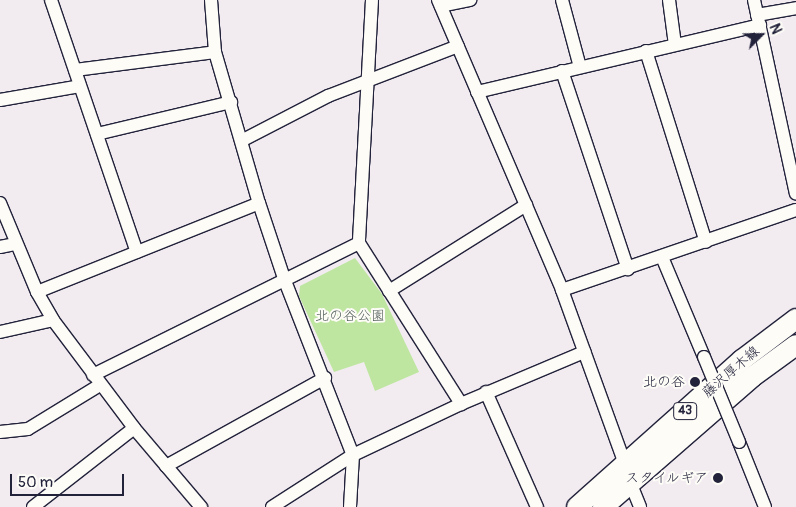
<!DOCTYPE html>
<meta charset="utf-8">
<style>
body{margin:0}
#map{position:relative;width:796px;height:507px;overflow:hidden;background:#f2ecf1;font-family:Pangolin,"Klee One",sans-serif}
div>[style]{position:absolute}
.green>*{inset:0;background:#bfe6a1}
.roads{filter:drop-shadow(1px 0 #22223b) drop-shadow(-1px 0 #22223b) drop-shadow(0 1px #22223b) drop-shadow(0 -1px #22223b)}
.street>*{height:12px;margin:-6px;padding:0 6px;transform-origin:6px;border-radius:6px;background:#fdfcf7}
.primary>*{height:20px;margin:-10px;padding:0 10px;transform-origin:10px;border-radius:10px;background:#fdfcf7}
.bridges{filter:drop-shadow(1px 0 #22223b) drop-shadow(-1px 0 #22223b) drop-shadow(0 1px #22223b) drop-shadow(0 -1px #22223b)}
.street-bridge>*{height:12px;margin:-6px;padding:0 6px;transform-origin:6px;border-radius:6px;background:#fdfcf7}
.dots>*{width:14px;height:14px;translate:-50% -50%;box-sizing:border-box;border:2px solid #fdfcf7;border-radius:50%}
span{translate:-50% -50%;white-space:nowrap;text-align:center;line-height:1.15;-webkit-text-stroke:4px #fdfcf7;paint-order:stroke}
.shield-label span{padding:1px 4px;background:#fdfcf7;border:1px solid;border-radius:4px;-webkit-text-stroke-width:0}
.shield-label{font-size:12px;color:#22223b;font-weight:700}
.park-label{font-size:14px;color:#515d5a}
.street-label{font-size:14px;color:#22223b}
.poi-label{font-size:14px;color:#22223b}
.right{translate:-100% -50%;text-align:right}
.north{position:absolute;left:736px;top:10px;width:50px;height:50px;-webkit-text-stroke:4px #fdfcf7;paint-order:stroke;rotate:67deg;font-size:14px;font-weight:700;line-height:20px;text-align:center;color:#22223b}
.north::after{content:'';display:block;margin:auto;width:18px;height:22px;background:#22223b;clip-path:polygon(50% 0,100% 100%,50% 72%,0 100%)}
.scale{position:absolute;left:10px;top:474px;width:114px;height:22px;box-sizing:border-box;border:2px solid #22223b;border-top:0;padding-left:6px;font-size:15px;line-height:18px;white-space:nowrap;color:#22223b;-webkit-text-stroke:4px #fdfcf7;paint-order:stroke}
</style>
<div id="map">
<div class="green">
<div style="clip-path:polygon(355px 258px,382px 294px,419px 372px,375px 391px,364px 362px,334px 372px,299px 296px,300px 286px)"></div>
</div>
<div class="roads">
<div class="street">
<div style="left:51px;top:0;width:266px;rotate:71.2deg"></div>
<div style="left:211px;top:0;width:52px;rotate:85.6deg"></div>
<div style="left:215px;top:52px;width:157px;rotate:73.8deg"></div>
<div style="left:259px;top:203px;width:82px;rotate:71.6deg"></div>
<div style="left:285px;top:281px;width:187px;rotate:68.7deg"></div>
<div style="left:353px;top:455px;width:52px;rotate:93.3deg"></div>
<div style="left:372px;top:0;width:243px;rotate:93.1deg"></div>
<div style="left:359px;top:243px;width:191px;rotate:57.6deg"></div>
<div style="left:438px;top:0;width:315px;rotate:66.8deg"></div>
<div style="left:562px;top:290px;width:185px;rotate:70.1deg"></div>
<div style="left:562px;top:0;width:69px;rotate:75deg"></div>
<div style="left:669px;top:0;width:45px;rotate:82.4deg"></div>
<div style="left:754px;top:0;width:198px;rotate:77.8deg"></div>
<div style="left:441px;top:6px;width:30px;rotate:-12deg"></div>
<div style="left:757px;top:15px;width:40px;rotate:-10deg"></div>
<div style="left:646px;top:51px;width:200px;rotate:72.6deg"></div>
<div style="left:75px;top:70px;width:141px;rotate:-7.3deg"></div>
<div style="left:562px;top:71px;width:209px;rotate:71.6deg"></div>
<div style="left:477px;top:92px;width:291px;rotate:-13.3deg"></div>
<div style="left:0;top:100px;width:81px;rotate:-9.9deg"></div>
<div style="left:97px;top:134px;width:138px;rotate:-13.4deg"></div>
<div style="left:243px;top:140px;width:96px;rotate:-27.4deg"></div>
<div style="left:328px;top:96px;width:139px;rotate:-21deg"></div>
<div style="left:0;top:203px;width:96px;rotate:67.4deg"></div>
<div style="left:37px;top:292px;width:32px;rotate:60deg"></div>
<div style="left:53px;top:320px;width:135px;rotate:53.1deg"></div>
<div style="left:134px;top:428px;width:104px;rotate:49.7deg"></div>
<div style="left:0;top:247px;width:16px;rotate:-11deg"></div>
<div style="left:662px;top:257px;width:108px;rotate:67.2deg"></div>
<div style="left:562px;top:290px;width:247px;rotate:-18.9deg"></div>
<div style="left:389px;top:291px;width:162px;rotate:-32.1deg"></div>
<div style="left:37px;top:292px;width:239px;rotate:-21.8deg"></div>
<div style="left:0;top:332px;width:54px;rotate:-12.8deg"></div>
<div style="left:93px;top:375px;width:297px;rotate:-26.4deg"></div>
<div style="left:486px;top:392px;width:126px;rotate:66.1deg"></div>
<div style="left:0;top:432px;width:28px;rotate:-6deg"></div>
<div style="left:28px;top:429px;width:84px;rotate:-31.4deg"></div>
<div style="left:739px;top:442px;width:70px;rotate:68.2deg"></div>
<div style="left:166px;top:466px;width:182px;rotate:-29deg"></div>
<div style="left:630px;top:482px;width:27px;rotate:68deg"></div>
<div style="left:33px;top:507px;width:128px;rotate:-38deg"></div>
<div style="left:272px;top:507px;width:96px;rotate:-32.7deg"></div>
<div style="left:353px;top:455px;width:119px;rotate:-25.3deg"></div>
<div style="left:461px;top:404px;width:134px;rotate:-22.9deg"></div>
</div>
<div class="primary">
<div style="left:577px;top:507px;width:221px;rotate:-41.7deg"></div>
<div style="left:742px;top:360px;width:68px;rotate:-37.2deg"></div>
<div style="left:603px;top:507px;width:198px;rotate:-41.1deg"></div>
<div style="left:752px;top:377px;width:54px;rotate:-36deg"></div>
</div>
</div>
<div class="bridges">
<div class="street-bridge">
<div style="left:704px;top:357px;width:92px;rotate:67.6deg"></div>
</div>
</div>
<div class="dots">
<div style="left:695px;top:382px;background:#22223b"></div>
<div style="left:718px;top:478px;background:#22223b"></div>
</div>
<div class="shield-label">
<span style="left:685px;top:411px">43</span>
</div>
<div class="park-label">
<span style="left:350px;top:316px">北の谷公園</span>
</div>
<div class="street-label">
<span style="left:731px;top:372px;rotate:-41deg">藤沢厚木線</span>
</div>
<div class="poi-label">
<span class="right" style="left:685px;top:382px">北の谷</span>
<span class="right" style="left:708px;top:478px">スタイルギア</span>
</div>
<div class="north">N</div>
<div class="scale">50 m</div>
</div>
